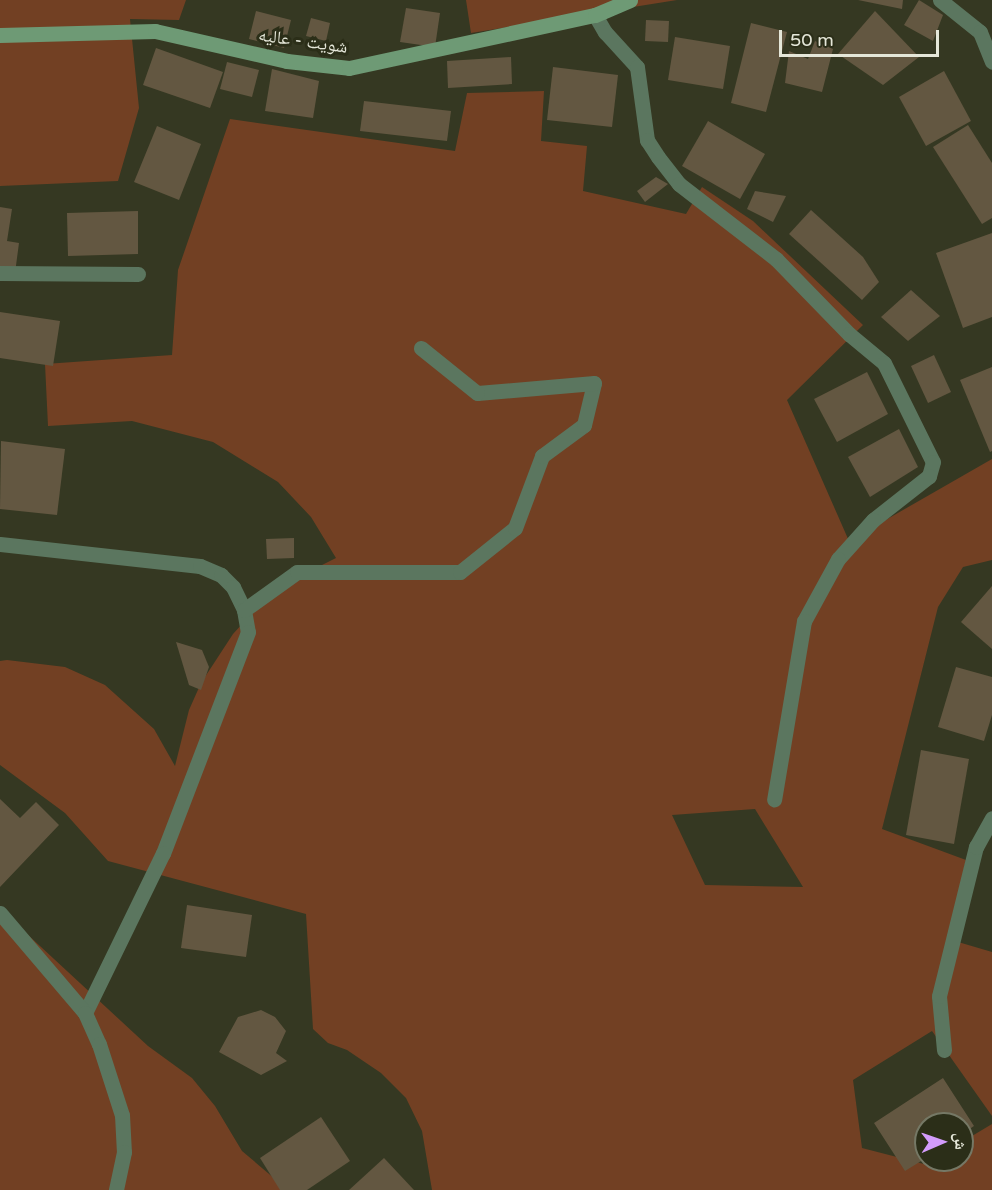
<!DOCTYPE html>
<meta charset="utf-8">
<style>
body{margin:0}
#map{position:relative;width:992px;height:1190px;overflow:hidden;background:#353822;font-family:"Varela Round","Noto Naskh Arabic",sans-serif}
div>[style]{position:absolute}
.green>*{inset:0;background:#724023}
.building>*{inset:0;background:#635741}
.street>*{height:15px;margin:-7.5px;padding:0 7.5px;transform-origin:7.5px;border-radius:7.5px;background:#5b765f}
.secondary>*{height:15px;margin:-7.5px;padding:0 7.5px;transform-origin:7.5px;border-radius:7.5px;background:#6e9a75}
span{translate:-50% -50%;white-space:nowrap;text-align:center;line-height:1.15;-webkit-text-stroke:6px #2b2e18;paint-order:stroke}
.street-label{font-size:18px;color:#e5e7d9}
.north{position:absolute;left:914px;top:1112px;width:60px;height:60px;box-sizing:border-box;background:#2b2e18;border:2px solid #757865;border-radius:50%;rotate:88deg;font-size:16px;font-weight:700;line-height:24px;text-align:center;color:#e5e7d9}
.north::after{content:'';display:block;margin:auto;width:21px;height:27px;background:#d39cfc;clip-path:polygon(50% 0,100% 100%,50% 72%,0 100%)}
.scale{position:absolute;left:779px;top:30px;width:160px;height:27px;box-sizing:border-box;border:3px solid #e5e7d9;border-top:0;padding-left:8px;font-size:18px;line-height:21px;white-space:nowrap;color:#e5e7d9;-webkit-text-stroke:4px #2b2e18;paint-order:stroke}
</style>
<div id="map">
<div class="green">
<div style="clip-path:polygon(0 0,186px 0,179px 20px,130px 19px,139px 108px,118px 181px,0 186px)"></div>
<div style="clip-path:polygon(466px 0,677px 0,471px 33px)"></div>
<div style="clip-path:polygon(evenodd,544px 91px,541px 141px,587px 146px,583px 191px,686px 214px,702px 187px,753px 221px,863px 325px,787px 400px,849px 541px,992px 459px,992px 560px,963px 567px,938px 607px,882px 829px,966px 860px,948px 939px,992px 952px,992px 1116px,932px 1031px,853px 1080px,862px 1148px,924px 1164px,932px 1160px,962px 1160px,962px 1142px,992px 1124px,992px 1190px,432px 1190px,422px 1131px,406px 1098px,381px 1073px,347px 1050px,328px 1043px,313px 1029px,306px 914px,108px 861px,65px 813px,0 765px,0 661px,7px 660px,65px 667px,105px 685px,154px 729px,175px 766px,189px 710px,201px 683px,233px 634px,253px 612px,314px 569px,336px 558px,311px 517px,278px 482px,213px 442px,132px 421px,48px 426px,45px 364px,172px 355px,178px 270px,230px 119px,455px 151px,467px 93px,544px 91px,755px 809px,803px 887px,705px 885px,672px 815px,755px 809px)"></div>
<div style="clip-path:polygon(0 909px,148px 1046px,192px 1078px,215px 1106px,242px 1151px,288px 1190px,0 1190px)"></div>
</div>
<div class="building">
<div style="clip-path:polygon(858px 0,903px 0,902px 9px)"></div>
<div style="clip-path:polygon(919px 0,943px 15px,933px 41px,904px 25px)"></div>
<div style="clip-path:polygon(406px 8px,440px 13px,435px 47px,400px 42px)"></div>
<div style="clip-path:polygon(256px 11px,291px 20px,284px 48px,249px 39px)"></div>
<div style="clip-path:polygon(875px 11px,919px 57px,883px 85px,838px 54px)"></div>
<div style="clip-path:polygon(311px 18px,330px 23px,326px 41px,306px 36px)"></div>
<div style="clip-path:polygon(646px 20px,669px 21px,668px 42px,645px 41px)"></div>
<div style="clip-path:polygon(751px 23px,787px 32px,766px 112px,731px 103px)"></div>
<div style="clip-path:polygon(675px 37px,730px 46px,723px 89px,668px 80px)"></div>
<div style="clip-path:polygon(815px 41px,833px 49px,822px 92px,785px 83px,789px 51px,808px 59px)"></div>
<div style="clip-path:polygon(156px 48px,223px 72px,210px 108px,143px 85px)"></div>
<div style="clip-path:polygon(511px 57px,512px 84px,448px 88px,447px 61px)"></div>
<div style="clip-path:polygon(227px 62px,259px 70px,252px 97px,220px 89px)"></div>
<div style="clip-path:polygon(553px 67px,618px 75px,612px 127px,547px 120px)"></div>
<div style="clip-path:polygon(272px 69px,319px 81px,313px 118px,265px 111px)"></div>
<div style="clip-path:polygon(944px 71px,971px 121px,926px 146px,899px 97px)"></div>
<div style="clip-path:polygon(364px 101px,451px 111px,447px 141px,360px 131px)"></div>
<div style="clip-path:polygon(708px 121px,765px 154px,740px 199px,682px 166px)"></div>
<div style="clip-path:polygon(968px 125px,992px 163px,992px 218px,982px 224px,933px 147px)"></div>
<div style="clip-path:polygon(157px 126px,201px 144px,179px 200px,134px 182px)"></div>
<div style="clip-path:polygon(656px 177px,668px 184px,645px 202px,637px 191px)"></div>
<div style="clip-path:polygon(755px 191px,786px 196px,773px 222px,747px 209px)"></div>
<div style="clip-path:polygon(0 207px,12px 209px,7px 241px,19px 243px,15px 273px,0 270px)"></div>
<div style="clip-path:polygon(811px 210px,863px 257px,879px 282px,862px 300px,789px 234px)"></div>
<div style="clip-path:polygon(138px 211px,138px 254px,68px 256px,67px 213px)"></div>
<div style="clip-path:polygon(992px 233px,992px 317px,963px 328px,936px 253px)"></div>
<div style="clip-path:polygon(911px 290px,940px 316px,908px 341px,881px 317px)"></div>
<div style="clip-path:polygon(0 312px,60px 321px,53px 366px,0 358px)"></div>
<div style="clip-path:polygon(934px 355px,951px 392px,928px 403px,911px 366px)"></div>
<div style="clip-path:polygon(992px 367px,992px 451px,990px 452px,960px 380px)"></div>
<div style="clip-path:polygon(867px 372px,888px 414px,837px 442px,814px 399px)"></div>
<div style="clip-path:polygon(899px 429px,918px 467px,870px 497px,848px 457px)"></div>
<div style="clip-path:polygon(1px 441px,65px 449px,57px 515px,0 509px)"></div>
<div style="clip-path:polygon(294px 538px,294px 558px,267px 559px,266px 539px)"></div>
<div style="clip-path:polygon(992px 586px,992px 649px,961px 622px)"></div>
<div style="clip-path:polygon(176px 642px,202px 650px,209px 667px,201px 690px,189px 685px)"></div>
<div style="clip-path:polygon(956px 667px,992px 677px,992px 715px,984px 741px,938px 727px)"></div>
<div style="clip-path:polygon(921px 750px,969px 759px,954px 844px,906px 835px)"></div>
<div style="clip-path:polygon(0 799px,20px 818px,36px 802px,59px 825px,0 887px)"></div>
<div style="clip-path:polygon(187px 905px,252px 915px,246px 957px,181px 948px)"></div>
<div style="clip-path:polygon(261px 1010px,275px 1017px,286px 1031px,276px 1053px,287px 1061px,261px 1075px,219px 1052px,238px 1017px)"></div>
<div style="clip-path:polygon(943px 1078px,974px 1126px,962px 1134px,962px 1124px,926px 1124px,926px 1158px,905px 1171px,874px 1123px)"></div>
<div style="clip-path:polygon(321px 1117px,350px 1161px,307px 1190px,280px 1190px,260px 1158px)"></div>
<div style="clip-path:polygon(384px 1158px,414px 1190px,349px 1190px)"></div>
</div>
<div class="street">
<div style="left:940px;top:0;width:51px;rotate:38.7deg"></div>
<div style="left:980px;top:32px;width:32px;rotate:68deg"></div>
<div style="left:595px;top:15px;width:20px;rotate:60deg"></div>
<div style="left:605px;top:32px;width:47px;rotate:47.6deg"></div>
<div style="left:637px;top:67px;width:74px;rotate:82.2deg"></div>
<div style="left:647px;top:140px;width:20px;rotate:57deg"></div>
<div style="left:658px;top:157px;width:34px;rotate:52deg"></div>
<div style="left:679px;top:184px;width:123px;rotate:37.7deg"></div>
<div style="left:776px;top:259px;width:105px;rotate:45.8deg"></div>
<div style="left:849px;top:334px;width:45px;rotate:39.6deg"></div>
<div style="left:884px;top:363px;width:110px;rotate:63.7deg"></div>
<div style="left:933px;top:462px;width:15px;rotate:106deg"></div>
<div style="left:929px;top:476px;width:71px;rotate:141.8deg"></div>
<div style="left:873px;top:520px;width:52px;rotate:131.9deg"></div>
<div style="left:838px;top:559px;width:71px;rotate:118.7deg"></div>
<div style="left:804px;top:621px;width:181px;rotate:99.5deg"></div>
<div style="left:0;top:273px;width:138px;rotate:0.4deg"></div>
<div style="left:0;top:544px;width:201px;rotate:6.3deg"></div>
<div style="left:200px;top:566px;width:23px;rotate:23deg"></div>
<div style="left:221px;top:575px;width:17px;rotate:45deg"></div>
<div style="left:233px;top:587px;width:25px;rotate:64deg"></div>
<div style="left:244px;top:610px;width:22px;rotate:80deg"></div>
<div style="left:248px;top:632px;width:237px;rotate:111deg"></div>
<div style="left:163px;top:853px;width:178px;rotate:116deg"></div>
<div style="left:244px;top:610px;width:65px;rotate:-35.6deg"></div>
<div style="left:297px;top:572px;width:163px"></div>
<div style="left:460px;top:572px;width:70px;rotate:-38.7deg"></div>
<div style="left:515px;top:528px;width:77px;rotate:-69.4deg"></div>
<div style="left:542px;top:456px;width:52px;rotate:-36.4deg"></div>
<div style="left:584px;top:425px;width:43px;rotate:-76.6deg"></div>
<div style="left:594px;top:383px;width:117px;rotate:175.1deg"></div>
<div style="left:477px;top:393px;width:72px;rotate:-141.2deg"></div>
<div style="left:0;top:913px;width:131px;rotate:49.6deg"></div>
<div style="left:85px;top:1013px;width:34px;rotate:66deg"></div>
<div style="left:99px;top:1044px;width:75px;rotate:72.1deg"></div>
<div style="left:122px;top:1115px;width:37px;rotate:87deg"></div>
<div style="left:124px;top:1152px;width:39px;rotate:102deg"></div>
<div style="left:944px;top:1050px;width:54px;rotate:-95.3deg"></div>
<div style="left:939px;top:996px;width:154px;rotate:-76.1deg"></div>
<div style="left:976px;top:847px;width:33px;rotate:-61deg"></div>
</div>
<div class="secondary">
<div style="left:0;top:35px;width:155px;rotate:-1.5deg"></div>
<div style="left:155px;top:31px;width:135px;rotate:12.8deg"></div>
<div style="left:287px;top:61px;width:62px;rotate:6.4deg"></div>
<div style="left:349px;top:68px;width:252px;rotate:-12.2deg"></div>
<div style="left:595px;top:15px;width:38px;rotate:-23deg"></div>
</div>
<div class="street-label">
<span style="left:303px;top:41px;rotate:8deg">شويت - عاليه</span>
</div>
<div class="north">ش</div>
<div class="scale">50 m</div>
</div>
